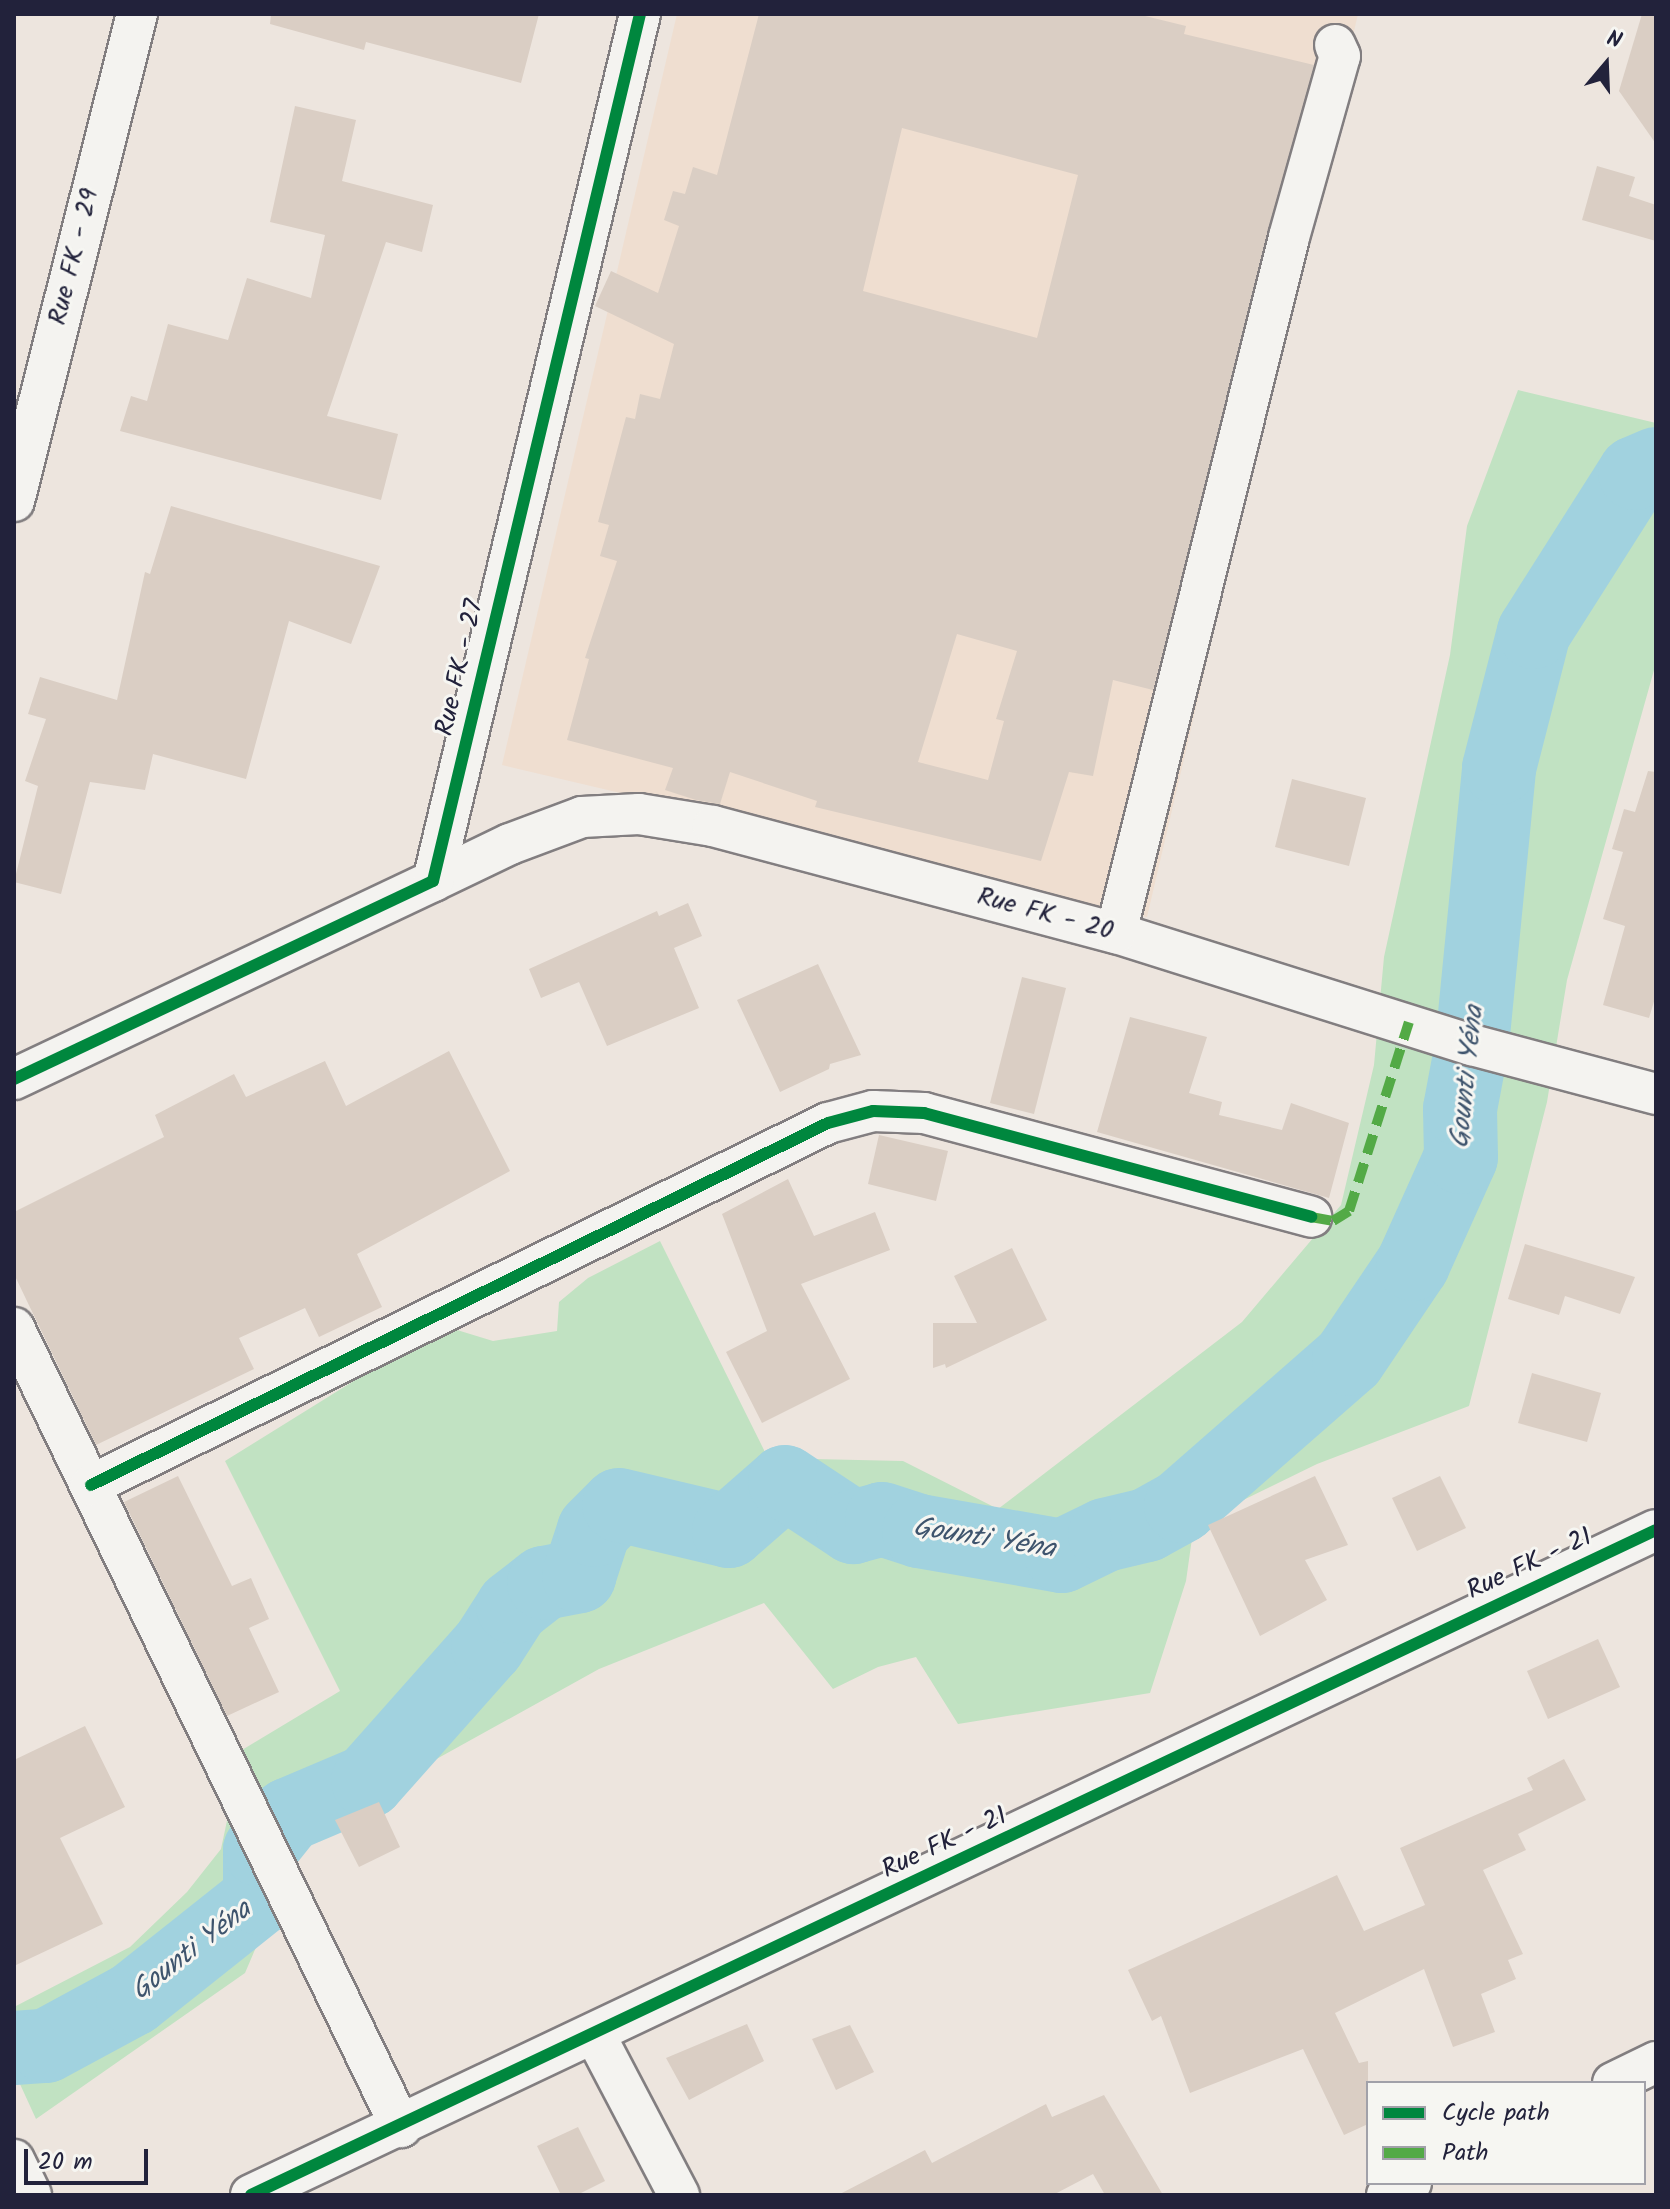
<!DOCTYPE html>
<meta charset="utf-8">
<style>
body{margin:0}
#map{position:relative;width:1670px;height:2209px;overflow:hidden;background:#ede5de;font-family:Kalam,sans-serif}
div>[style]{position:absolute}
.built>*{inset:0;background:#efded0}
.green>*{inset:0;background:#c1e2c2}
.river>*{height:74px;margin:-37px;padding:0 37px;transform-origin:37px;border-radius:37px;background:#a1d2df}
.building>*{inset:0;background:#dacec4}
.roads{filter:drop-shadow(2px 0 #827e80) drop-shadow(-2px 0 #827e80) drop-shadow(0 2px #827e80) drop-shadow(0 -2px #827e80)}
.minor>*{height:40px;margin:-20px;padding:0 20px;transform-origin:20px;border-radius:20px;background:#f4f3f0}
.quiet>*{height:10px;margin-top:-5px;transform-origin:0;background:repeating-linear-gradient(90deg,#53aa46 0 20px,transparent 0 30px)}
.cycleway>*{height:12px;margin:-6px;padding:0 6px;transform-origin:6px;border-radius:6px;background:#00873e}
span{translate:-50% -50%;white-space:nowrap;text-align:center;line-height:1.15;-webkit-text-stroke:6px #f6f6f2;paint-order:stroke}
.street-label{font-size:26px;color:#22223b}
.water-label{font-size:28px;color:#3e546d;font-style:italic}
.frame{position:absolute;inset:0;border:16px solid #22223b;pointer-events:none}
.legend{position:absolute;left:1366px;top:2081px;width:280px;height:104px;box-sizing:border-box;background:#f6f6f2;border:2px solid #a1a1a9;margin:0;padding:10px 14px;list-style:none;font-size:24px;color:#22223b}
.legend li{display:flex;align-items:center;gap:16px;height:40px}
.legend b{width:40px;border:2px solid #a1a1a9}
.north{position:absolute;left:1566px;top:24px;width:80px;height:80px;-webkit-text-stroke:6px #f6f6f2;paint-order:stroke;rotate:19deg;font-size:22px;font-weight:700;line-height:32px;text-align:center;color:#22223b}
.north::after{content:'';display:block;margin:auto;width:28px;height:36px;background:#22223b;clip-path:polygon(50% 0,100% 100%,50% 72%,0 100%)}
.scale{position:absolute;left:24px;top:2149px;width:124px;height:36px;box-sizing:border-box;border:4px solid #22223b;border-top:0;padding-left:10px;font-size:24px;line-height:28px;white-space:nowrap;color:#22223b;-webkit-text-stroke:6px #f6f6f2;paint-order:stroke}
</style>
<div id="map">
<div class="built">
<div style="clip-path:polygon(677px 14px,1358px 14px,1147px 917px,502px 765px)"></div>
</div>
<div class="green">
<div style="clip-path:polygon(1518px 390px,1656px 423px,1656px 663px,1567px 980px,1547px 1102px,1469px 1406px,1317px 1464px,1194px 1524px,1186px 1581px,1150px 1693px,958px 1724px,916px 1657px,878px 1667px,833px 1689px,764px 1603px,599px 1669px,386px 1787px,252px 1846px,277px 1898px,245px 1973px,36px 2119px,14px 2071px,14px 2007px,130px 1947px,187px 1892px,221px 1849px,242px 1750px,340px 1691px,225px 1461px,394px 1356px,457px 1330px,493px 1341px,557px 1331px,559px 1302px,588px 1278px,660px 1241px,768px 1458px,903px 1461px,998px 1509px,1242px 1322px,1341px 1205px,1374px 1065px,1384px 957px,1450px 655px,1467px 526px)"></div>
</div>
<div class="river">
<div style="left:14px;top:2048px;width:32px;rotate:-4deg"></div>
<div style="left:46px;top:2046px;width:99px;rotate:-28.4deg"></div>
<div style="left:133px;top:1999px;width:162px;rotate:-38.5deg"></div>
<div style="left:260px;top:1898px;width:48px;rotate:-90deg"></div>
<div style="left:260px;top:1850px;width:45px;rotate:-51.3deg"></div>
<div style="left:288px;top:1815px;width:87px;rotate:-23deg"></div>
<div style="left:368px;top:1781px;width:181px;rotate:-48.4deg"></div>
<div style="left:488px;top:1646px;width:46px;rotate:-57.3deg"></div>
<div style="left:513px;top:1607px;width:39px;rotate:-38deg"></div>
<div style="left:544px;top:1583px;width:36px;rotate:-11deg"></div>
<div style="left:579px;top:1576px;width:48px;rotate:-71.9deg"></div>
<div style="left:594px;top:1530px;width:35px;rotate:-45deg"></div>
<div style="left:619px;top:1505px;width:113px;rotate:13.3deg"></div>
<div style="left:729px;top:1531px;width:74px;rotate:-41.2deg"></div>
<div style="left:785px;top:1482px;width:82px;rotate:33.5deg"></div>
<div style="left:853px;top:1527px;width:30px;rotate:-15deg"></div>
<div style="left:882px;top:1519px;width:39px;rotate:18deg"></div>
<div style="left:919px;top:1531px;width:145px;rotate:9.9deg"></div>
<div style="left:1062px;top:1556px;width:48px;rotate:-26deg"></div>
<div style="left:1105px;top:1535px;width:43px;rotate:-13.4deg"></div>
<div style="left:1147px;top:1525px;width:39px;rotate:-29deg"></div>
<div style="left:1181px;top:1506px;width:223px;rotate:-41.2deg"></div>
<div style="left:1349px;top:1359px;width:115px;rotate:-56deg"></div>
<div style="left:1413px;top:1264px;width:117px;rotate:-65.8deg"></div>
<div style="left:1461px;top:1157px;width:48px;rotate:-91.2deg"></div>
<div style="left:1460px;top:1109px;width:65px;rotate:-79.4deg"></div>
<div style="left:1472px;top:1045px;width:278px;rotate:-84.4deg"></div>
<div style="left:1499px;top:768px;width:140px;rotate:-75.6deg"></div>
<div style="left:1534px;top:632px;width:188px;rotate:-57.6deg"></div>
<div style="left:1635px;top:473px;width:23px;rotate:-23deg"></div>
</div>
<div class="building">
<div style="clip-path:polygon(271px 14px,539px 14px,521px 83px,366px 42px,364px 50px,270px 24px)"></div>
<div style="clip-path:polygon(evenodd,759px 14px,1137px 14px,1186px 26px,1184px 34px,1314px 65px,1153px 690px,1113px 680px,1093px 776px,1069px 772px,1041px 861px,815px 807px,817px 801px,730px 772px,720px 804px,696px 800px,665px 790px,673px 768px,567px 740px,589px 659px,585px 658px,617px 561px,600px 556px,609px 525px,598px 522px,626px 417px,635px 419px,640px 394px,660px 399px,674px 344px,595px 306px,611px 271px,658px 293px,679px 226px,664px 220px,673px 191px,685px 194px,693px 167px,717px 175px,759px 14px,902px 128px,1078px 175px,1037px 338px,863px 291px,902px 128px,759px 14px,957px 634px,1017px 651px,996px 719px,1004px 721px,988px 780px,918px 762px,957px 634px)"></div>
<div style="clip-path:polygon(1642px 14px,1656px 14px,1656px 144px,1619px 91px)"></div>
<div style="clip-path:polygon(295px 106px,356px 120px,342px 181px,433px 205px,422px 252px,386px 242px,327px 416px,398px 434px,381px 500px,120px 431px,131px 396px,147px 401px,168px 324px,228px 340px,247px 278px,311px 298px,325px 235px,270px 222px)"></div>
<div style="clip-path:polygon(1597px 166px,1635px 177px,1629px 196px,1656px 205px,1656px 241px,1582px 220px)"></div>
<div style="clip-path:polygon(171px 506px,380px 566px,351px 644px,289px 621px,246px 779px,153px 754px,145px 790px,90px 782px,61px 894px,14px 882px,38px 786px,25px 781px,46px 719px,28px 714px,40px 677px,117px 700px,145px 572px,150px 574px)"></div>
<div style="clip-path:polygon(1648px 771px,1656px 772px,1656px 995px,1649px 1018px,1603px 1005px,1625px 926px,1603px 919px,1623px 852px,1612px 849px,1624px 809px,1635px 812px)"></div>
<div style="clip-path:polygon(1292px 779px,1366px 798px,1349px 866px,1275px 847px)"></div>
<div style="clip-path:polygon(688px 903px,702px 936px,674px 948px,699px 1008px,607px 1046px,579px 982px,541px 998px,529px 969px,657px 911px,659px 916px)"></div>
<div style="clip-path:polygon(818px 964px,861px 1055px,830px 1064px,829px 1069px,780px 1092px,737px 1000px)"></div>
<div style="clip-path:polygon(1022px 977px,1066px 988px,1034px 1114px,990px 1103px)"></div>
<div style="clip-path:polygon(1130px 1017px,1207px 1037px,1189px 1093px,1222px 1102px,1219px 1115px,1282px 1130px,1291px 1103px,1349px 1123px,1329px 1198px,1097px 1132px)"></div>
<div style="clip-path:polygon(449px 1051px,510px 1171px,357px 1254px,382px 1307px,319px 1337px,305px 1308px,239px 1338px,254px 1369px,96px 1445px,14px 1274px,14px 1212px,164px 1137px,155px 1115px,234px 1074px,246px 1097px,325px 1061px,346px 1106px)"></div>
<div style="clip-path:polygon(879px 1135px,948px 1151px,936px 1201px,868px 1184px)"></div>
<div style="clip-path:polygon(788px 1179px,814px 1236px,875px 1212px,890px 1250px,801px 1284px,850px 1379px,762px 1423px,726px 1352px,767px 1331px,722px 1214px)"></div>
<div style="clip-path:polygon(1525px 1244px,1635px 1277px,1620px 1314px,1565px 1296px,1559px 1315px,1508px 1299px)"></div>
<div style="clip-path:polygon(1012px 1248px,1047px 1320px,946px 1368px,945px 1364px,933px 1368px,933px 1323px,977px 1323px,954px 1276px)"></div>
<div style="clip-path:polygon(1532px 1373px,1601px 1393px,1587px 1442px,1518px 1423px)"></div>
<div style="clip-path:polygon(178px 1476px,232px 1586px,251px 1578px,269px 1619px,249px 1628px,279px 1692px,227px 1716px,124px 1502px)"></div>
<div style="clip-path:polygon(1315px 1476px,1348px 1545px,1305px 1560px,1327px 1600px,1260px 1636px,1208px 1525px)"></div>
<div style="clip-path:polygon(1440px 1476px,1466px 1528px,1417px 1551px,1392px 1498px)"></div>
<div style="clip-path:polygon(1598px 1639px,1620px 1687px,1548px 1719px,1527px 1671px)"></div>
<div style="clip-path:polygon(85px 1726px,125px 1807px,60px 1838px,103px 1924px,14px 1966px,14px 1760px)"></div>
<div style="clip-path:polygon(1564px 1759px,1586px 1800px,1518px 1834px,1526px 1850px,1483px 1870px,1523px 1954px,1508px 1960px,1516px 1979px,1481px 1994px,1495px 2032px,1453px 2047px,1424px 1969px,1335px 2013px,1359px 2063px,1368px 2061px,1368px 2124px,1344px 2135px,1303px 2049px,1190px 2093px,1161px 2016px,1152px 2021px,1128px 1970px,1337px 1875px,1364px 1931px,1425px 1905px,1400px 1848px,1533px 1790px,1527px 1778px)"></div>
<div style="clip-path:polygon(379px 1802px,400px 1847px,359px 1867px,335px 1820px)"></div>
<div style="clip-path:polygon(747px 2024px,764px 2061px,689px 2100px,666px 2058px)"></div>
<div style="clip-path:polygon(850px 2025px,874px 2072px,836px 2090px,812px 2039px)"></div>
<div style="clip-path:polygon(1104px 2095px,1163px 2195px,1105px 2195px,1093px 2174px,1053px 2195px,838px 2195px,925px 2150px,932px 2163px,1046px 2104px,1052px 2117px)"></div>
<div style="clip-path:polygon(578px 2127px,605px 2181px,577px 2195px,561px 2195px,537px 2146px)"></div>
</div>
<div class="roads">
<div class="minor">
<div style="left:14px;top:501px;width:502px;rotate:-75.83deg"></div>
<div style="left:433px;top:881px;width:85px;rotate:-25.7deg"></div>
<div style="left:510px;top:844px;width:77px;rotate:-20.6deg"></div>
<div style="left:582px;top:817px;width:57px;rotate:-3deg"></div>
<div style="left:639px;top:814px;width:75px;rotate:9.2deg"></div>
<div style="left:713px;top:826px;width:417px;rotate:14.9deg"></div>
<div style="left:1116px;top:933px;width:373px;rotate:17.5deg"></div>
<div style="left:1472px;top:1045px;width:190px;rotate:14.9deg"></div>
<div style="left:1116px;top:933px;width:717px;rotate:-76.04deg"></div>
<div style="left:1289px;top:237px;width:188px;rotate:-74.3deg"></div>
<div style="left:1340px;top:56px;width:12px;rotate:-114deg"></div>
<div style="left:14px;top:1079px;width:463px;rotate:-25.3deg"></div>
<div style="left:433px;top:881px;width:891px;rotate:-76.57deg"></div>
<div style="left:14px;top:1328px;width:888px;rotate:64.16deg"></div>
<div style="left:91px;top:1485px;width:821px;rotate:-26.16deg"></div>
<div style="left:828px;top:1123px;width:47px;rotate:-14.9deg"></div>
<div style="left:873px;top:1111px;width:51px;rotate:2.2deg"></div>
<div style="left:924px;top:1113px;width:401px;rotate:15deg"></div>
<div style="left:595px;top:2035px;width:181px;rotate:62.3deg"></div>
<div style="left:1613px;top:2083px;width:48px;rotate:-26deg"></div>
<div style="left:14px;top:2160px;width:39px;rotate:64deg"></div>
<div style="left:251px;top:2195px;width:1554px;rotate:-25.33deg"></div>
<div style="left:1387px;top:2195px;width:27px;rotate:-27deg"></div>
</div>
</div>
<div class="quiet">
<div style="left:1311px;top:1217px;width:22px;rotate:10deg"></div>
<div style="left:1333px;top:1221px;width:19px;rotate:-32deg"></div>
<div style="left:1349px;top:1211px;width:198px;rotate:-72.4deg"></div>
</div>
<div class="cycleway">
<div style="left:14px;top:1079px;width:463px;rotate:-25.3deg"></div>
<div style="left:433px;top:881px;width:891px;rotate:-76.57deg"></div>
<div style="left:91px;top:1485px;width:821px;rotate:-26.16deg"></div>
<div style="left:828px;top:1123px;width:47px;rotate:-14.9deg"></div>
<div style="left:873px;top:1111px;width:51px;rotate:2.2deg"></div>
<div style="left:924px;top:1113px;width:401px;rotate:15deg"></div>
<div style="left:251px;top:2195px;width:1554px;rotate:-25.33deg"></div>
</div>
<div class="street-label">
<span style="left:75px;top:257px;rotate:-76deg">Rue FK - 29</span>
<span style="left:461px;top:668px;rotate:-77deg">Rue FK - 27</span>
<span style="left:1045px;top:915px;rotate:15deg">Rue FK - 20</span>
<span style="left:1530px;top:1565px;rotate:-25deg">Rue FK - 21</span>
<span style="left:945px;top:1844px;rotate:-25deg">Rue FK - 21</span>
</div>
<div class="water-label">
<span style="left:1468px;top:1077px;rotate:-84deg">Gounti Yéna</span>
<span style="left:984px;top:1539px;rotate:9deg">Gounti Yéna</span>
<span style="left:192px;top:1951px;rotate:-38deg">Gounti Yéna</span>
</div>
<div class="frame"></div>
<ul class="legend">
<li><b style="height:10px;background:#00873e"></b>Cycle path</li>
<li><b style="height:10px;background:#53aa46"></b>Path</li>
</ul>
<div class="north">N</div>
<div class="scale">20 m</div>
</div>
